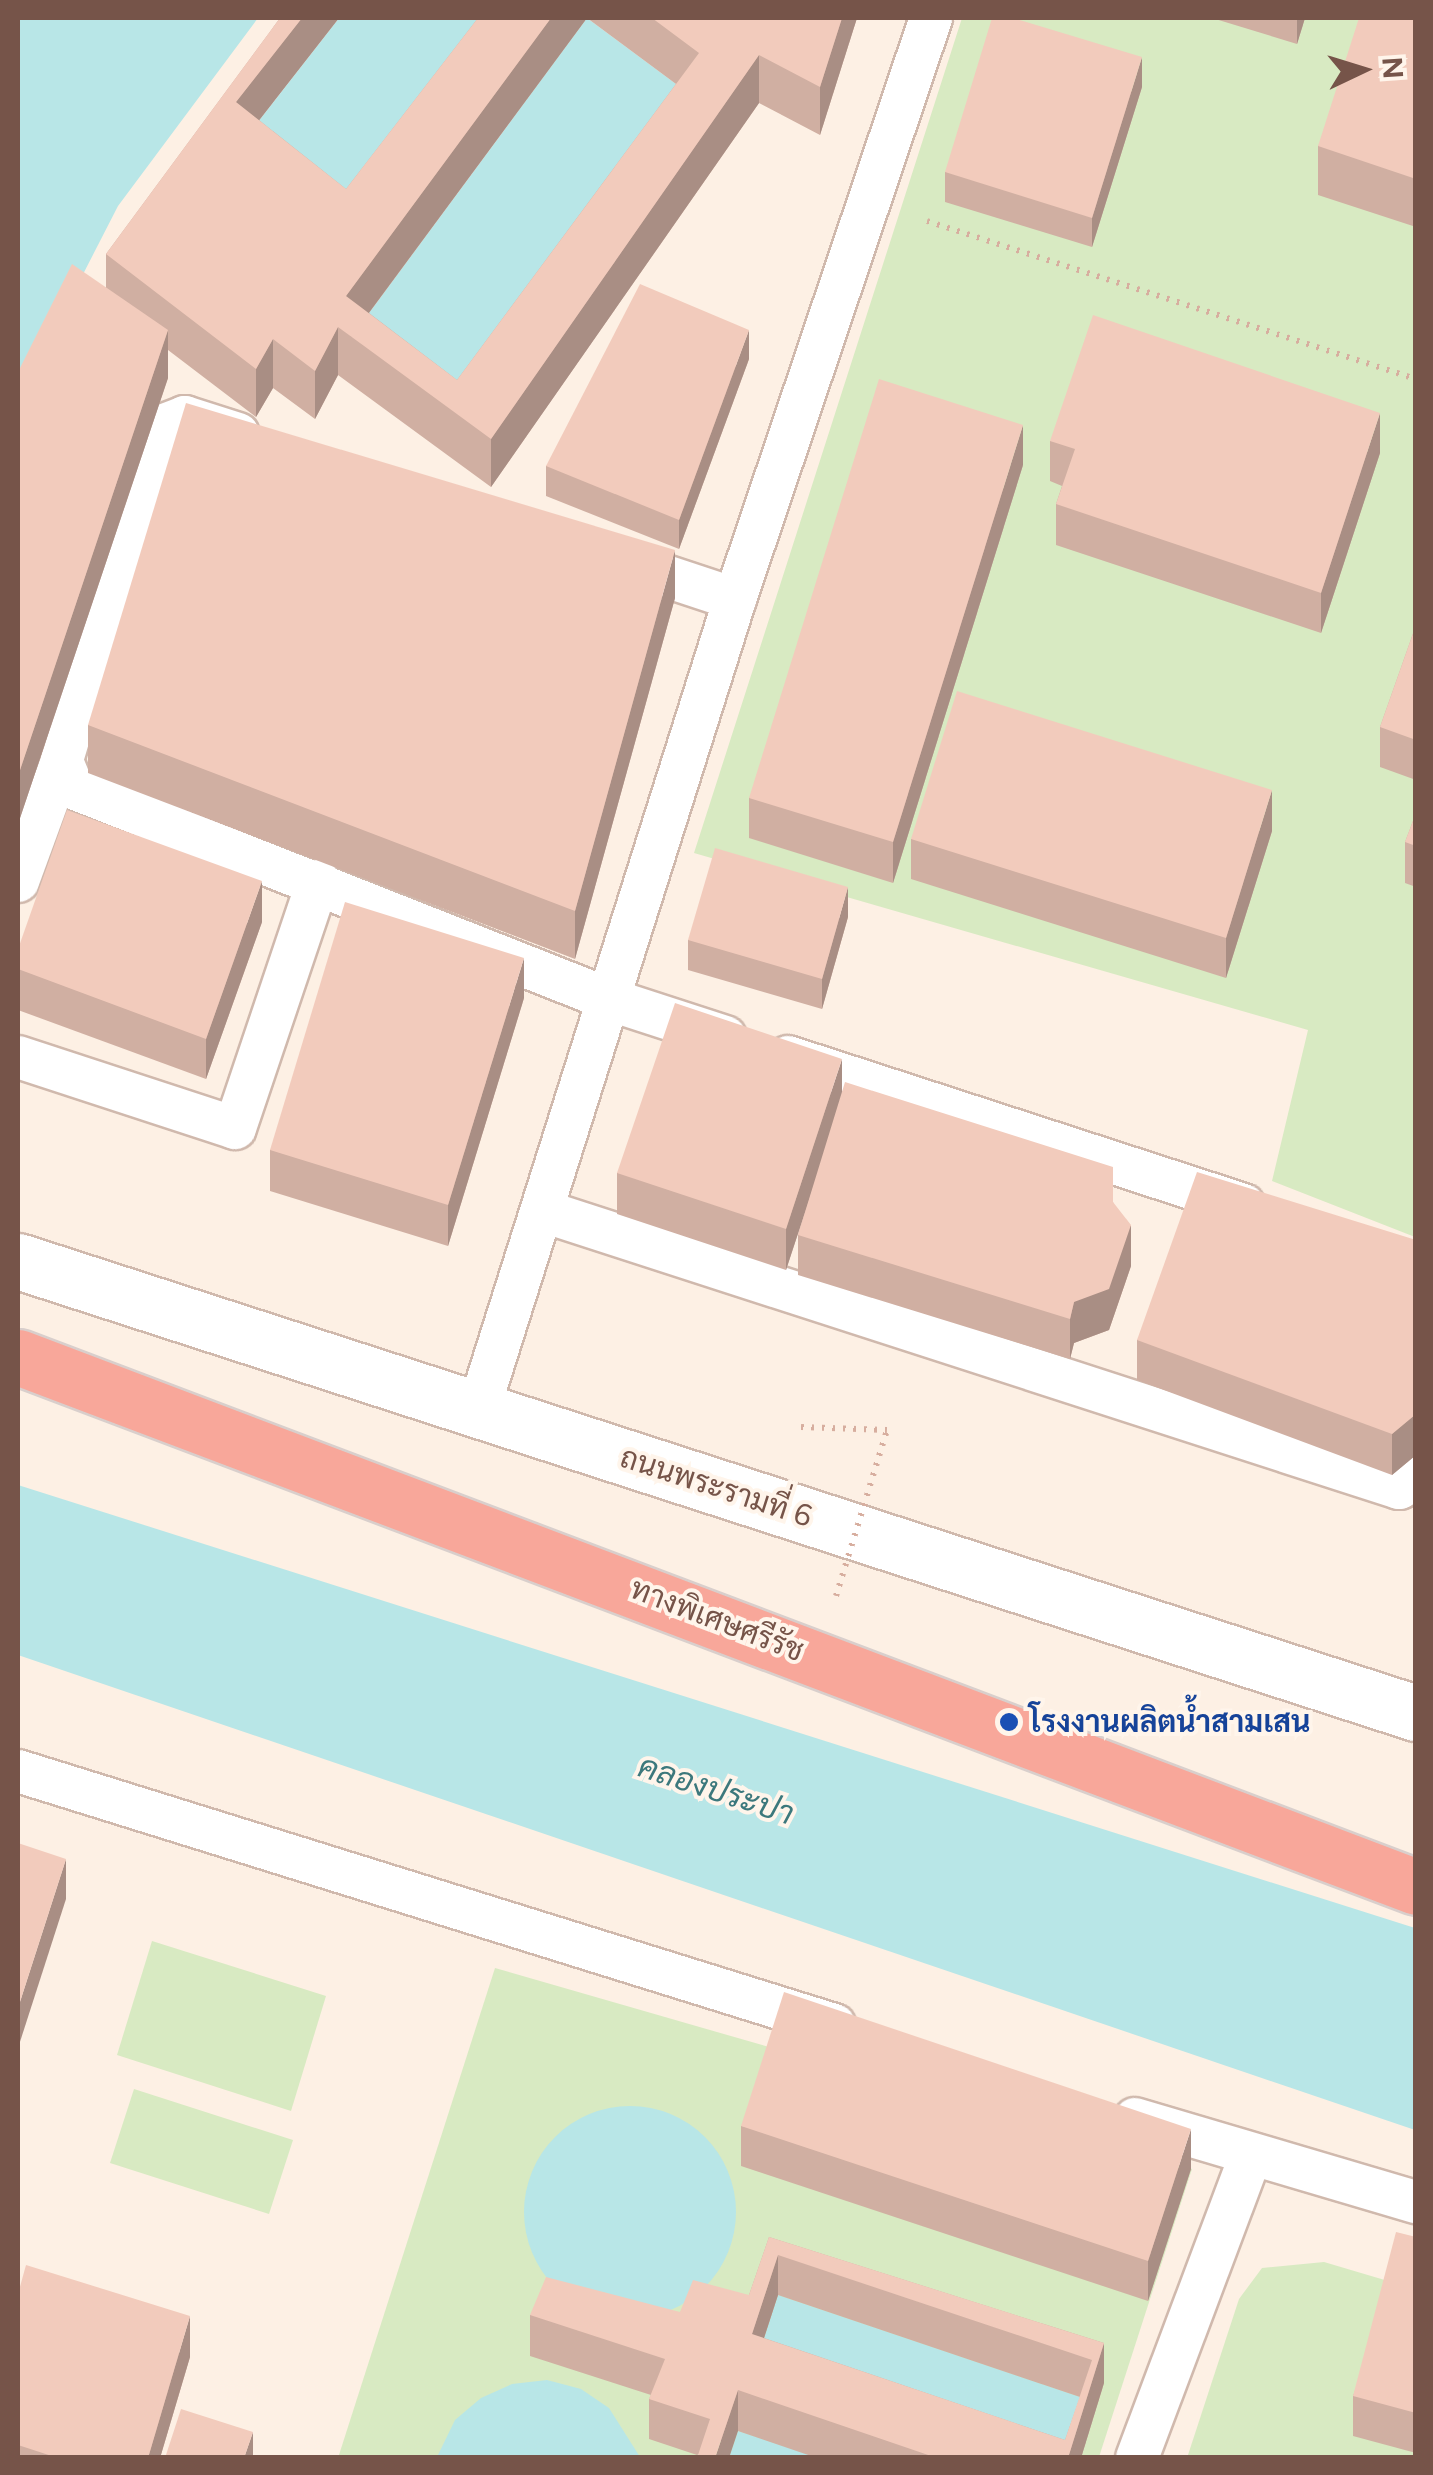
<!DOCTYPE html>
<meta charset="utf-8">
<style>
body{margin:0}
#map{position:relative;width:1433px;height:2475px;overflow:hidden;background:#fdf0e4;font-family:Figtree,Sarabun,sans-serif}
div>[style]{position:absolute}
.green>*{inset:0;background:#d8eac2}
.water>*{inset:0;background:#b8e6e7}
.round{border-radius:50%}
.path>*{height:6px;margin-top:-3px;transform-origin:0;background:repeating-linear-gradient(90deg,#d7ae9f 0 2.5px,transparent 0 10.5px)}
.roads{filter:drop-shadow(2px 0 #d0b9ad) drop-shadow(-2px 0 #d0b9ad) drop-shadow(0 2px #d0b9ad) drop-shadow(0 -2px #d0b9ad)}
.lane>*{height:42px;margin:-21px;padding:0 21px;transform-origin:21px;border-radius:21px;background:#fff}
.secondary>*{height:55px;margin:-27.5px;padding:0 27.5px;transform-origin:27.5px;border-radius:27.5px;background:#fff}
.path-bridge>*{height:6px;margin-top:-3px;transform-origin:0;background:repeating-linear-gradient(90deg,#d7ae9f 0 2.5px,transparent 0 10.5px)}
.bridges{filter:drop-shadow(2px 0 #d9cfcc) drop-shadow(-2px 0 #d9cfcc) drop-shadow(0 2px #d9cfcc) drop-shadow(0 -2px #d9cfcc)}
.highway-bridge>*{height:55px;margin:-27.5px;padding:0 27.5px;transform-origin:27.5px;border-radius:27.5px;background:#f8a79a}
.wall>*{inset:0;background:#d0afa2}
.shaded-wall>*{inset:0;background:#a98e84}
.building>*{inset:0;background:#f2cbbc}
.dots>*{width:28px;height:28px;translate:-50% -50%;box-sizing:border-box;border:5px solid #fff5eb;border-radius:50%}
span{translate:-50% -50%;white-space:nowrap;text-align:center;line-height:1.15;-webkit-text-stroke:8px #fff5eb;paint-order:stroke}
.street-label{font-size:30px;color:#765449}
.transit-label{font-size:30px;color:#164399;font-weight:700}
.left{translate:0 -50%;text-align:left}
.water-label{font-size:32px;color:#3c787c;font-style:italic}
.frame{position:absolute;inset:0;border:20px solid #765449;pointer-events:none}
.north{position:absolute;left:1313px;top:20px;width:100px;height:100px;-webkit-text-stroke:8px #fff5eb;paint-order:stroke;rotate:86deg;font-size:28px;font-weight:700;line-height:40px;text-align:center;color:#765449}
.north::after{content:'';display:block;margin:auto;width:35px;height:45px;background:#765449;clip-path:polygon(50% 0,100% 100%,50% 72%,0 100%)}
</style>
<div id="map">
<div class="green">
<div style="clip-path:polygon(962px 18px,1415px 18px,1415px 1237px,1272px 1181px,1308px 1030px,694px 853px)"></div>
<div style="clip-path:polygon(152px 1941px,326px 1996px,291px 2111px,117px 2055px)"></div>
<div style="clip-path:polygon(495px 1968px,1192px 2169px,1099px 2457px,338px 2458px)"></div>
<div style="clip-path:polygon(134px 2089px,293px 2140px,269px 2214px,110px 2163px)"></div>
<div style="clip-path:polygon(1324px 2262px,1415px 2289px,1415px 2457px,1187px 2458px,1239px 2299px,1262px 2268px)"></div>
</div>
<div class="water">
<div style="clip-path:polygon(18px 18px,258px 18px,118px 206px,18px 401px)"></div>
<div style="clip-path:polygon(339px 18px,516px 18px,346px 237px,236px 150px)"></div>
<div style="clip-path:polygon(587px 18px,699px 101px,457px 428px,346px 344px)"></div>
<div style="clip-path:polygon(18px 1485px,1415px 1928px,1415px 2130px,18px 1655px)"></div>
<div class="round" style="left:524px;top:2106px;width:212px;height:212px"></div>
<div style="clip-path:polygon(778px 2295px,1092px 2401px,1073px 2457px,752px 2375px)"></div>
<div style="clip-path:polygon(547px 2380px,581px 2389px,609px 2408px,640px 2457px,437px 2457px,455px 2420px,481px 2398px,512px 2384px)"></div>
<div style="clip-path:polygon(738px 2431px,817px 2457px,729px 2458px)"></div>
</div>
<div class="path">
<div style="left:927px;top:221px;width:514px;rotate:17.91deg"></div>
<div style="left:801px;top:1427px;width:86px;rotate:2deg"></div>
</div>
<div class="roads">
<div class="lane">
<div style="left:238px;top:434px;width:56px;rotate:-162.2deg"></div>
<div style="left:185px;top:417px;width:26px;rotate:159deg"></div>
<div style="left:161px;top:426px;width:349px;rotate:106.5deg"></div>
<div style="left:62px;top:761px;width:29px;rotate:68deg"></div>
<div style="left:73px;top:788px;width:578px;rotate:21.51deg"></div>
<div style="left:611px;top:1000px;width:120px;rotate:18deg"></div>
<div style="left:623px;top:562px;width:118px;rotate:18.3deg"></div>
<div style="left:18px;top:881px;width:128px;rotate:-69.9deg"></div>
<div style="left:18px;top:1057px;width:228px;rotate:18.1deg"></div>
<div style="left:235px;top:1128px;width:261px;rotate:-71.4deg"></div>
<div style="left:788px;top:1057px;width:479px;rotate:18deg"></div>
<div style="left:543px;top:1211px;width:900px;rotate:17.93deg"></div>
<div style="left:1399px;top:1488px;width:20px;rotate:-30deg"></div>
<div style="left:478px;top:1411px;width:852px;rotate:-72.44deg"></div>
<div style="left:735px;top:599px;width:613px;rotate:-71.36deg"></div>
<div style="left:18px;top:1771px;width:855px;rotate:17.29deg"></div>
<div style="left:1135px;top:2119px;width:293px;rotate:16.5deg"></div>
<div style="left:1137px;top:2458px;width:324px;rotate:-69.4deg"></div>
</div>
<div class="secondary">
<div style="left:18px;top:1261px;width:1469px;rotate:17.92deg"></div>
</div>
</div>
<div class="path-bridge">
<div style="left:836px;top:1596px;width:174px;rotate:-72.9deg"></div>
</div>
<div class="bridges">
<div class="highway-bridge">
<div style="left:18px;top:1357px;width:1495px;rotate:20.76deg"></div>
</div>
</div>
<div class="wall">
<div style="clip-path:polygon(280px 18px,339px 18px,259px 120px,346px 189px,478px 18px,587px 18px,369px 313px,457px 380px,676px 84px,587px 18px,857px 18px,820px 135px,759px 103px,491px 487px,338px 375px,315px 419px,273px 388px,256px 417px,168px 350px,168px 378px,18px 824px,18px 372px,106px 287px,106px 254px)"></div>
<div style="clip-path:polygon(1212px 18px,1305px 18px,1297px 44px)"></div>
<div style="clip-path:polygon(1416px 18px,1416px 227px,1318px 195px,1318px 146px)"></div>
<div style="clip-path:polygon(1142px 87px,1092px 247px,945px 202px,945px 172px)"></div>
<div style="clip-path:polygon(749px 359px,679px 549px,546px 496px,546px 466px)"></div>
<div style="clip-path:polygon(1050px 441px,1380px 453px,1321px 633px,1056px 545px,1056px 504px,1062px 486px,1050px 481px)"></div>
<div style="clip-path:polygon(1023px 465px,893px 883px,749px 838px,749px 798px)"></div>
<div style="clip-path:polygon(675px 598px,575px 959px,88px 773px,88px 725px)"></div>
<div style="clip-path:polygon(1416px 625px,1416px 780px,1380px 767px,1380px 727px)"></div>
<div style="clip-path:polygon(1416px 813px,1416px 887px,1405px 883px,1405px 842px)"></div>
<div style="clip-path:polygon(1272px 831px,1226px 978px,911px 879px,911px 839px)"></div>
<div style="clip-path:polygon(848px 917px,822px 1009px,688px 970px,688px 940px)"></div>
<div style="clip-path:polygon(262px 922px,206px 1079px,18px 1010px,18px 949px)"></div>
<div style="clip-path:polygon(524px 998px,448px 1246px,270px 1191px,270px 1150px)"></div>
<div style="clip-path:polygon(842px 1091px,1113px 1202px,1131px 1266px,1109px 1330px,1074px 1343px,1070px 1359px,798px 1275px,798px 1235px,806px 1209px,786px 1270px,617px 1214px,617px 1173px)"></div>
<div style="clip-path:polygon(1416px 1240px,1416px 1455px,1392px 1475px,1137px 1380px,1137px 1340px)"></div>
<div style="clip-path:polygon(741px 2126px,1191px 2169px,1148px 2301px,741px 2166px)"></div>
<div style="clip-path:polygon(evenodd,769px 2237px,1104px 2343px,1104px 2383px,1081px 2458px,817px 2458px,738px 2431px,697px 2455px,649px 2439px,649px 2399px,651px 2395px,530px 2356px,530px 2315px,680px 2312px,749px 2295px,769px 2237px,778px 2295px,1080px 2397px,1065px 2440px,764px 2338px,778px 2295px)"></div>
<div style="clip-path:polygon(1416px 2237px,1416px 2453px,1353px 2436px,1353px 2396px)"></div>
<div style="clip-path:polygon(18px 2294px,190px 2357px,160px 2458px,18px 2458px)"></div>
</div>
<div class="shaded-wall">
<div style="clip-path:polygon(302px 18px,339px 18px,236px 150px,236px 102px)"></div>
<div style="clip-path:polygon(551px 18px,587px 18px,351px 337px,346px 296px)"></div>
<div style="clip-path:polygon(842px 18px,857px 18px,820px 135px,820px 87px)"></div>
<div style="clip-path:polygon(1297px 18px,1305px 18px,1297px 44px)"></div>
<div style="clip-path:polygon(759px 55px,759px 103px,491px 487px,491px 439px)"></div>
<div style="clip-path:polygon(1142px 57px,1142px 87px,1092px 247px,1092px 218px)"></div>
<div style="clip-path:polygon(338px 327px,338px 375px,315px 419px,315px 371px)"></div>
<div style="clip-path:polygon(168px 330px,168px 378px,18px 824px,18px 776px)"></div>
<div style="clip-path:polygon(749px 330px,749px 359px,679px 549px,679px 520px)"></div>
<div style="clip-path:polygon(273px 339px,273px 388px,256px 417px,256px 369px)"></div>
<div style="clip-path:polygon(1380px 413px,1380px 453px,1321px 633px,1321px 593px)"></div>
<div style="clip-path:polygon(1023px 425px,1023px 465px,893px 883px,893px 842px)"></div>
<div style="clip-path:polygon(675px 550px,675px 598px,575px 959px,575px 911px)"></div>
<div style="clip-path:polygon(1272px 790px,1272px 831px,1226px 978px,1226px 938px)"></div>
<div style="clip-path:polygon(262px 881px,262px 922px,206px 1079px,206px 1039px)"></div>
<div style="clip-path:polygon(848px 887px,848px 917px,822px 1009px,822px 979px)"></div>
<div style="clip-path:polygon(524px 958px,524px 998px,448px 1246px,448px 1205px)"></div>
<div style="clip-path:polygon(842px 1059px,842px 1100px,786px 1270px,786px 1229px)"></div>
<div style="clip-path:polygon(1131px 1225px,1131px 1266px,1109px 1330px,1074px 1343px,1070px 1359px,1070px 1319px,1074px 1302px)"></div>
<div style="clip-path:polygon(1416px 1414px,1416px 1455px,1392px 1475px,1392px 1434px)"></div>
<div style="clip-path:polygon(66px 1859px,66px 1899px,18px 2048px,18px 2008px)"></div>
<div style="clip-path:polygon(1191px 2129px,1191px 2169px,1148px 2301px,1148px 2261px)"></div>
<div style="clip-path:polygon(778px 2255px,778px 2295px,752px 2375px,752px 2334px)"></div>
<div style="clip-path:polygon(190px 2316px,190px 2357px,160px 2458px,148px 2458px)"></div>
<div style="clip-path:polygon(1104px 2343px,1104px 2383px,1081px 2458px,1068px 2458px)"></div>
<div style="clip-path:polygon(738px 2390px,738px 2431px,729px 2458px,715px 2458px)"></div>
<div style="clip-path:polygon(253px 2432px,253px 2458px,244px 2458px)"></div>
</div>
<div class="building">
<div style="clip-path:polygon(280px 18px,302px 18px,236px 102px,346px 189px,478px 18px,551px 18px,346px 296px,457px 380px,699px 53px,652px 18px,842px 18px,820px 87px,759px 55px,491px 439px,338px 327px,315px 371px,273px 339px,256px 369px,106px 254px)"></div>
<div style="clip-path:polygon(992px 18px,1013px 18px,1142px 57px,1092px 218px,945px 172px)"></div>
<div style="clip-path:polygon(1359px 18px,1416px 18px,1416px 179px,1318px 146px)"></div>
<div style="clip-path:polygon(72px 264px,168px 330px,18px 776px,18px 372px)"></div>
<div style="clip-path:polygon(640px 284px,749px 330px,679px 520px,546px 466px)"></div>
<div style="clip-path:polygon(1093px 315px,1380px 413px,1321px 593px,1056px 504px,1075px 449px,1050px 441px)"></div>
<div style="clip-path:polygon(879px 379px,1023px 425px,893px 842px,749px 798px)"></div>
<div style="clip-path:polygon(186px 403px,675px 550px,575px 911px,88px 725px)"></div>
<div style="clip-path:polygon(1416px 625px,1416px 740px,1380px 727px)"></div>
<div style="clip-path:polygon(957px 691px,1272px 790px,1226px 938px,911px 839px)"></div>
<div style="clip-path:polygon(67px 810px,262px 881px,206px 1039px,18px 969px,18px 949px)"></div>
<div style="clip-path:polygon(1416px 813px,1416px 846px,1405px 842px)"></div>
<div style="clip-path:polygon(715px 848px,848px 887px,822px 979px,688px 940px)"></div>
<div style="clip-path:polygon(345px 902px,524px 958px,448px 1205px,270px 1150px)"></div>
<div style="clip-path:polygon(675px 1003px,842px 1059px,786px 1229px,617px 1173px)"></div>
<div style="clip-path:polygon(845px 1082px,1113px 1167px,1113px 1202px,1131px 1225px,1109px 1289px,1074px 1302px,1070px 1319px,798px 1235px)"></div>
<div style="clip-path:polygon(1197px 1172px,1416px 1240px,1416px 1414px,1392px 1434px,1137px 1340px)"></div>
<div style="clip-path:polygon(18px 1843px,66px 1859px,18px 2008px)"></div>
<div style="clip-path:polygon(784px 1992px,1191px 2129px,1148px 2261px,741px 2126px)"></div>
<div style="clip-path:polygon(1396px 2232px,1416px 2237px,1416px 2413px,1353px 2396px)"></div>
<div style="clip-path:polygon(evenodd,769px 2237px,1104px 2343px,1068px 2458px,937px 2458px,738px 2390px,715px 2458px,697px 2458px,710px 2419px,649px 2399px,665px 2359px,530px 2315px,546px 2277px,680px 2312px,693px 2280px,749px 2295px,769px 2237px,778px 2255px,1092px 2360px,1065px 2440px,752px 2334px,778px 2255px)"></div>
<div style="clip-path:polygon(26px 2265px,190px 2316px,148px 2458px,58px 2458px,18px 2445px,18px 2294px)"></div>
<div style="clip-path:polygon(181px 2409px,253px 2432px,244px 2458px,165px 2458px)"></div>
</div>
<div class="dots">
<div style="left:1009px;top:1722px;background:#1a4fb4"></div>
</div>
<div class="street-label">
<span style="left:716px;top:1487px;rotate:18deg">ถนนพระรามที่ 6</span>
<span style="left:717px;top:1620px;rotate:21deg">ทางพิเศษศรีรัช</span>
</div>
<div class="transit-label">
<span class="left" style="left:1029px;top:1722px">โรงงานผลิตน้ำสามเสน</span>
</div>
<div class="water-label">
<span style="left:716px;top:1790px;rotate:18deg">คลองประปา</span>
</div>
<div class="frame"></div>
<div class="north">N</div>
</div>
